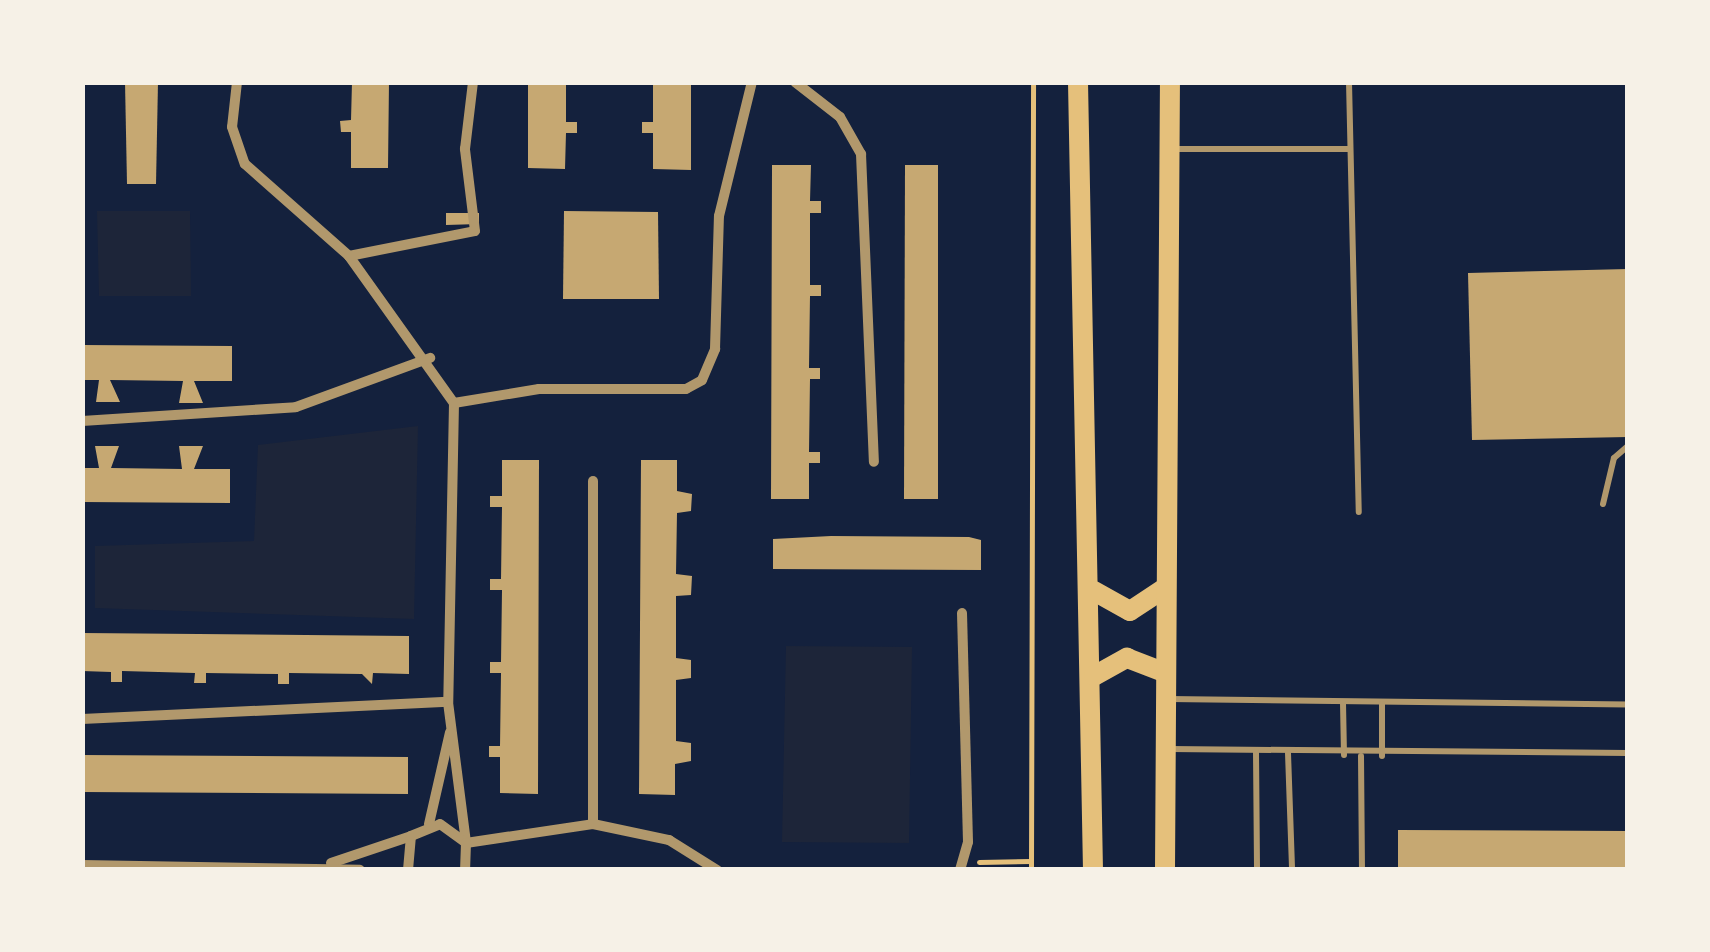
<!DOCTYPE html>
<style>
body{margin:0}
#map{position:relative;width:1710px;height:952px;overflow:hidden;background:#14213d;font-family:Mulish,sans-serif}
div>[style]{position:absolute}
.green>*{inset:0;background:#1d2539}
.building>*{inset:0;background:#c6a872}
.path>*{height:5px;margin:-2.5px;padding:0 2.5px;transform-origin:2.5px;border-radius:2.5px;background:#e5c07b}
.service>*{height:6px;margin:-3px;padding:0 3px;transform-origin:3px;border-radius:3px;background:#b1986c}
.minor>*{height:10px;margin:-5px;padding:0 5px;transform-origin:5px;border-radius:5px;background:#b1986c}
.primary>*{height:20px;margin:-10px;padding:0 10px;transform-origin:10px;border-radius:10px;background:#e5c07b}
span{translate:-50% -50%;white-space:nowrap;text-align:center;line-height:1.15;-webkit-text-stroke:8px #f6f1e7;paint-order:stroke}
.frame{position:absolute;inset:0;border:85px solid #f6f1e7;pointer-events:none}
</style>
<div id="map">
<div class="green">
<div style="clip-path:polygon(97px 211px,190px 211px,191px 296px,99px 296px)"></div>
<div style="clip-path:polygon(418px 426px,414px 619px,95px 608px,95px 546px,254px 541px,258px 445px)"></div>
<div style="clip-path:polygon(786px 646px,912px 647px,909px 843px,782px 842px)"></div>
</div>
<div class="building">
<div style="clip-path:polygon(125px 82px,158px 82px,156px 184px,127px 184px)"></div>
<div style="clip-path:polygon(352px 82px,389px 82px,388px 168px,351px 168px,351px 132px,341px 132px,340px 121px,351px 120px)"></div>
<div style="clip-path:polygon(528px 82px,566px 82px,566px 122px,577px 122px,577px 133px,566px 133px,565px 169px,528px 168px)"></div>
<div style="clip-path:polygon(653px 82px,691px 82px,691px 170px,653px 169px,653px 133px,642px 133px,642px 122px,653px 122px)"></div>
<div style="clip-path:polygon(772px 165px,811px 165px,810px 201px,821px 201px,821px 213px,810px 213px,810px 285px,821px 285px,821px 296px,810px 296px,809px 368px,820px 368px,820px 379px,810px 379px,809px 452px,820px 452px,820px 463px,809px 463px,809px 499px,771px 499px)"></div>
<div style="clip-path:polygon(905px 165px,938px 165px,938px 499px,904px 499px)"></div>
<div style="clip-path:polygon(564px 211px,658px 212px,659px 299px,563px 299px)"></div>
<div style="clip-path:polygon(446px 213px,479px 213px,479px 224px,446px 225px)"></div>
<div style="clip-path:polygon(1628px 269px,1628px 437px,1472px 440px,1468px 273px)"></div>
<div style="clip-path:polygon(82px 345px,232px 346px,232px 381px,194px 381px,203px 403px,179px 403px,183px 381px,110px 380px,120px 402px,96px 402px,99px 380px,82px 380px)"></div>
<div style="clip-path:polygon(95px 446px,119px 446px,111px 468px,182px 469px,179px 446px,203px 446px,194px 469px,230px 469px,230px 503px,82px 502px,82px 468px,99px 468px)"></div>
<div style="clip-path:polygon(502px 460px,539px 460px,538px 794px,500px 793px,500px 757px,489px 757px,489px 746px,500px 746px,501px 673px,490px 673px,490px 662px,501px 662px,502px 590px,490px 590px,490px 579px,501px 579px,502px 507px,490px 507px,490px 496px,502px 496px)"></div>
<div style="clip-path:polygon(641px 460px,677px 460px,677px 491px,692px 494px,691px 511px,677px 513px,676px 574px,692px 576px,691px 595px,676px 596px,676px 658px,691px 660px,691px 678px,676px 680px,676px 741px,691px 743px,691px 761px,675px 764px,675px 795px,639px 794px)"></div>
<div style="clip-path:polygon(831px 536px,969px 537px,981px 540px,981px 570px,773px 569px,773px 539px)"></div>
<div style="clip-path:polygon(82px 633px,409px 636px,409px 674px,373px 673px,372px 684px,362px 674px,289px 673px,289px 684px,278px 684px,278px 674px,206px 673px,206px 683px,194px 683px,195px 673px,122px 671px,122px 682px,111px 682px,111px 672px,82px 671px)"></div>
<div style="clip-path:polygon(82px 755px,408px 757px,408px 794px,82px 792px)"></div>
<div style="clip-path:polygon(1398px 830px,1628px 831px,1628px 870px,1398px 870px)"></div>
</div>
<div class="path">
<div style="left:979px;top:862px;width:52px;rotate:-1.1deg"></div>
<div style="left:1031px;top:870px;width:788px;rotate:-89.85deg"></div>
</div>
<div class="service">
<div style="left:1349px;top:82px;width:430px;rotate:88.7deg"></div>
<div style="left:1172px;top:149px;width:178px"></div>
<div style="left:1603px;top:504px;width:47px;rotate:-76.6deg"></div>
<div style="left:1614px;top:458px;width:18px;rotate:-41deg"></div>
<div style="left:1169px;top:699px;width:459px;rotate:0.7deg"></div>
<div style="left:1343px;top:703px;width:52px;rotate:88.9deg"></div>
<div style="left:1382px;top:704px;width:52px;rotate:90deg"></div>
<div style="left:1170px;top:749px;width:458px;rotate:0.5deg"></div>
<div style="left:1256px;top:752px;width:118px;rotate:89.5deg"></div>
<div style="left:1288px;top:753px;width:117px;rotate:88deg"></div>
<div style="left:1361px;top:756px;width:114px;rotate:89.5deg"></div>
</div>
<div class="minor">
<div style="left:237px;top:82px;width:45px;rotate:96.3deg"></div>
<div style="left:232px;top:127px;width:39px;rotate:71deg"></div>
<div style="left:245px;top:164px;width:139px;rotate:41.5deg"></div>
<div style="left:349px;top:256px;width:181px;rotate:54.5deg"></div>
<div style="left:454px;top:403px;width:299px;rotate:91.1deg"></div>
<div style="left:448px;top:702px;width:142px;rotate:82.7deg"></div>
<div style="left:466px;top:843px;width:128px;rotate:-8.5deg"></div>
<div style="left:593px;top:824px;width:343px;rotate:-90deg"></div>
<div style="left:795px;top:82px;width:57px;rotate:37.9deg"></div>
<div style="left:840px;top:117px;width:43px;rotate:60.4deg"></div>
<div style="left:861px;top:154px;width:308px;rotate:87.6deg"></div>
<div style="left:349px;top:256px;width:128px;rotate:-11.2deg"></div>
<div style="left:475px;top:231px;width:83px;rotate:-97deg"></div>
<div style="left:465px;top:149px;width:67px;rotate:-83.2deg"></div>
<div style="left:454px;top:403px;width:86px;rotate:-9.4deg"></div>
<div style="left:539px;top:389px;width:147px"></div>
<div style="left:686px;top:389px;width:18px;rotate:-29deg"></div>
<div style="left:702px;top:380px;width:34px;rotate:-67deg"></div>
<div style="left:715px;top:349px;width:133px;rotate:-88.3deg"></div>
<div style="left:719px;top:216px;width:138px;rotate:-76.2deg"></div>
<div style="left:82px;top:421px;width:214px;rotate:-3.7deg"></div>
<div style="left:296px;top:407px;width:143px;rotate:-20.1deg"></div>
<div style="left:82px;top:719px;width:366px;rotate:-2.7deg"></div>
<div style="left:429px;top:824px;width:94px;rotate:-77.1deg"></div>
<div style="left:593px;top:824px;width:78px;rotate:11.9deg"></div>
<div style="left:669px;top:840px;width:57px;rotate:32deg"></div>
<div style="left:331px;top:863px;width:84px;rotate:-18.6deg"></div>
<div style="left:82px;top:865px;width:278px;rotate:1deg"></div>
<div style="left:408px;top:870px;width:34px;rotate:-85deg"></div>
<div style="left:411px;top:836px;width:31px;rotate:-22deg"></div>
<div style="left:440px;top:824px;width:32px;rotate:36deg"></div>
<div style="left:466px;top:843px;width:27px;rotate:92deg"></div>
<div style="left:960px;top:870px;width:29px;rotate:-74deg"></div>
<div style="left:968px;top:842px;width:229px;rotate:-91.5deg"></div>
</div>
<div class="primary">
<div style="left:1078px;top:82px;width:788px;rotate:88.91deg"></div>
<div style="left:1094px;top:591px;width:41px;rotate:29.1deg"></div>
<div style="left:1130px;top:611px;width:42px;rotate:-33.3deg"></div>
<div style="left:1094px;top:676px;width:38px;rotate:-29deg"></div>
<div style="left:1127px;top:658px;width:39px;rotate:21deg"></div>
<div style="left:1165px;top:870px;width:788px;rotate:-89.64deg"></div>
</div>
<div class="frame"></div>
</div>
